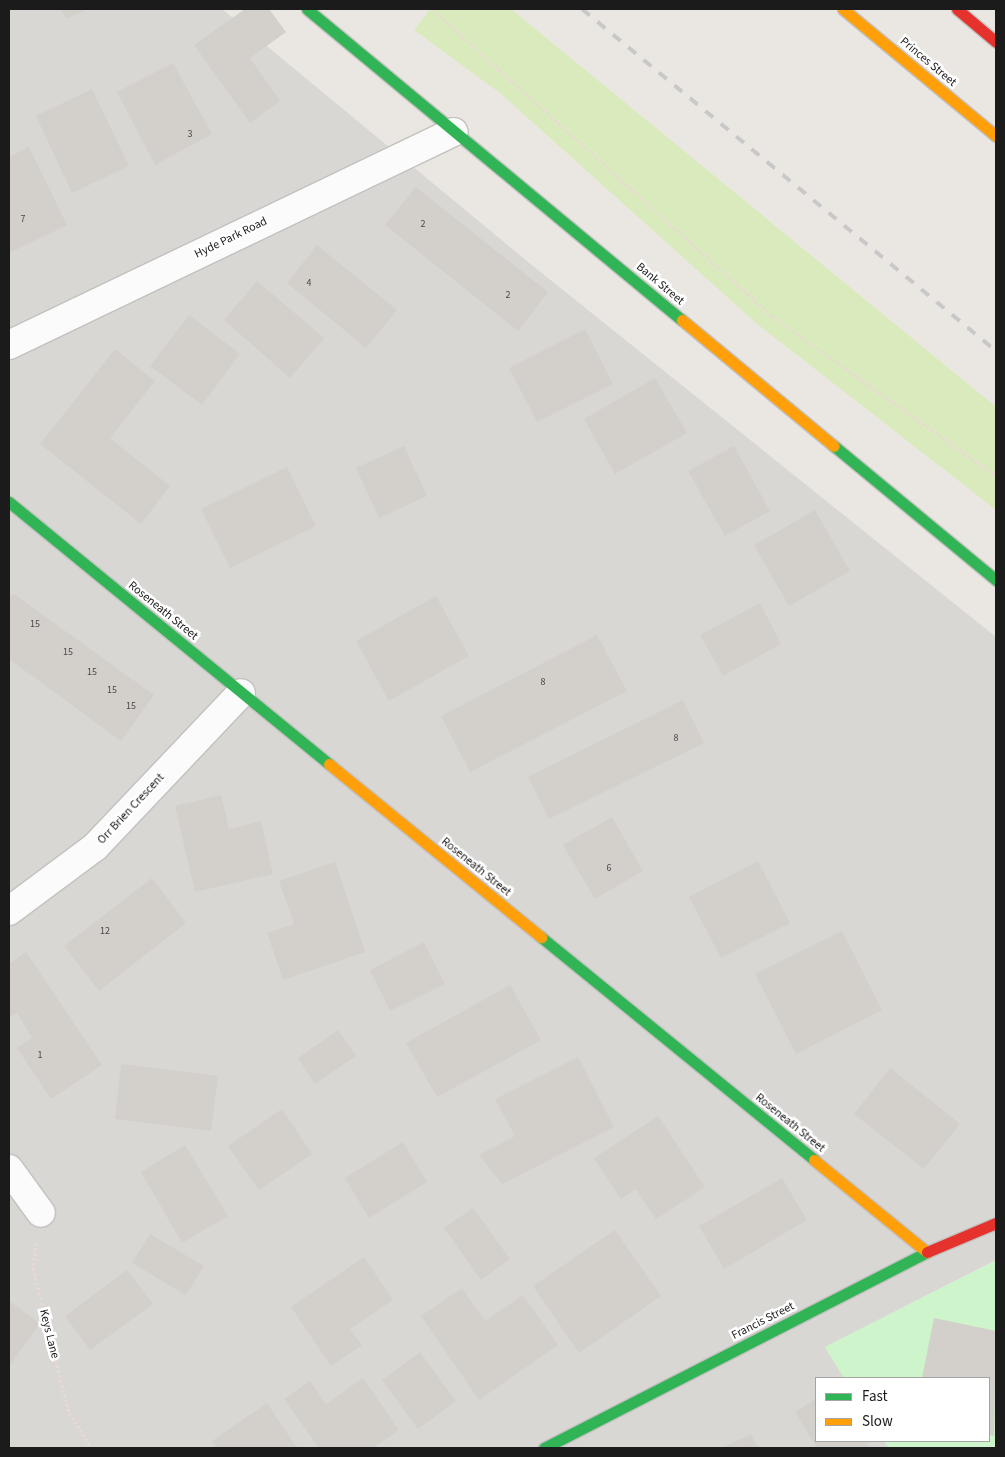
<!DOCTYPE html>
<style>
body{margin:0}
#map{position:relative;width:1005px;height:1457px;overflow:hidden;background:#eae7e2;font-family:"Source Sans 3",sans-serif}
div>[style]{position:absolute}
.residential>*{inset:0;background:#d9d7d4}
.grass>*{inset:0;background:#d9ebbd}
.park>*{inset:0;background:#cdf4ca}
.building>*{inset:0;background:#d3cfcb}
.path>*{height:3px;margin-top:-1.5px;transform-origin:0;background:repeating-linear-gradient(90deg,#ead8d6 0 2.5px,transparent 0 5px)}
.roads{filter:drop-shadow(1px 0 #c2c1bf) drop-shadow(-1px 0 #c2c1bf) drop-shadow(0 1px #c2c1bf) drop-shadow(0 -1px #c2c1bf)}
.street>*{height:28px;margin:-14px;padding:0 14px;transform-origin:14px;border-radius:14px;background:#fcfbfb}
.fast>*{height:11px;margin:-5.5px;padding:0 5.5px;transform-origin:5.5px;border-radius:5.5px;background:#30b455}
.slow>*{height:11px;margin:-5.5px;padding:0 5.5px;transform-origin:5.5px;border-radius:5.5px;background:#ff9f0a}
.jam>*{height:11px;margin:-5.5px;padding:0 5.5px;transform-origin:5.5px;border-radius:5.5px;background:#e5322d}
.rail>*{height:4px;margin-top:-2px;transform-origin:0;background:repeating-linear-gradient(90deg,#c9c8c8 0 10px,transparent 0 20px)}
span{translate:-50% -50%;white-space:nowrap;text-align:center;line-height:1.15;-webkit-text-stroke:5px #fff;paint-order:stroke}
.number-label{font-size:10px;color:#4a4948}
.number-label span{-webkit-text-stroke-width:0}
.street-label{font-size:12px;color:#1b1b1b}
.frame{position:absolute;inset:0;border:10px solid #1b1b1b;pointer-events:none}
.legend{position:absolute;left:815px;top:1377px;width:175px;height:65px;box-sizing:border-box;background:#fff;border:1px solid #a4a4a4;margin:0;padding:6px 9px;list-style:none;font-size:15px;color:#1b1b1b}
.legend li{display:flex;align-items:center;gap:10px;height:25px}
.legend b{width:25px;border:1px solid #a4a4a4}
</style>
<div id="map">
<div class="residential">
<div style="clip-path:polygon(9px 9px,222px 9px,528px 262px,996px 637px,996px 1260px,825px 1347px,844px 1378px,816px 1378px,816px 1441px,884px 1441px,889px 1448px,9px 1448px)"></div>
</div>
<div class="grass">
<div style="clip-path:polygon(430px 9px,511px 9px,996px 407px,996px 510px,756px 323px,500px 93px,414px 30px)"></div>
</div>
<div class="park">
<div style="clip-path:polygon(996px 1260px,996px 1448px,889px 1448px,884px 1441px,989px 1441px,989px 1378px,844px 1378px,825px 1347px)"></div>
</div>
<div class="building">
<div style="clip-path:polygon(61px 9px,86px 9px,67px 19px)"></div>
<div style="clip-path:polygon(245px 9px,269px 9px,286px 32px,250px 58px,280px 101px,250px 123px,194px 45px)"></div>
<div style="clip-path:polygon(173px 63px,212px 134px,155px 165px,117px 92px)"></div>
<div style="clip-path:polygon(92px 89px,129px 166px,72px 193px,36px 116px)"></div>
<div style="clip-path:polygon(29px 147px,67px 225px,9px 253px,9px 157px)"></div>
<div style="clip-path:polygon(416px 187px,548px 292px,518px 331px,385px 225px)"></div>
<div style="clip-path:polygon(317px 245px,397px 310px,366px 348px,287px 283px)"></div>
<div style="clip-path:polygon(257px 281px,324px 338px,290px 378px,224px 320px)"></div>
<div style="clip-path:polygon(189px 315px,240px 354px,202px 405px,150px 366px)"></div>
<div style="clip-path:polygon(585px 329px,613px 384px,537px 422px,509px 368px)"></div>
<div style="clip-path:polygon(115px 349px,155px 381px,110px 438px,170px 486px,141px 524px,40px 444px)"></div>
<div style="clip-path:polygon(655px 378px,687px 433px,615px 474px,584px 419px)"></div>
<div style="clip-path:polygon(404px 446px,427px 496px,379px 518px,356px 468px)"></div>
<div style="clip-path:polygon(734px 446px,770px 511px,725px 536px,688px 471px)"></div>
<div style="clip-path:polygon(287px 467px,316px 526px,230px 568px,201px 509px)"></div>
<div style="clip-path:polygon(815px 510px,850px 571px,789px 606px,754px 545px)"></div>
<div style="clip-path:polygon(14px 594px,154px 695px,121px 741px,9px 659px,9px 598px)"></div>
<div style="clip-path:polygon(436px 596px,469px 656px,389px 701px,356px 641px)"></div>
<div style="clip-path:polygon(760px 603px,781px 644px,723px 676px,700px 635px)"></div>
<div style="clip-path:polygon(597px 635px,627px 691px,470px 772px,441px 716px)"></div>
<div style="clip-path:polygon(683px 700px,704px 743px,549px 819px,528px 777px)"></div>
<div style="clip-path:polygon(221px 795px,229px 829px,261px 821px,273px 874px,195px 892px,175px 806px)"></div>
<div style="clip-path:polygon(612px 817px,643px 871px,595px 899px,563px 845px)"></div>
<div style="clip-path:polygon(758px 861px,790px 923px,721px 958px,689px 897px)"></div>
<div style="clip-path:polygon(335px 862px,365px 952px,283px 980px,267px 933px,294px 924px,279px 881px)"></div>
<div style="clip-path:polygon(152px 878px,186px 923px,99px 991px,64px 946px)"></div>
<div style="clip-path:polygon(842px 931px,882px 1010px,796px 1054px,755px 974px)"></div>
<div style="clip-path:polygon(424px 942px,445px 984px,390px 1011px,370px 970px)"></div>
<div style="clip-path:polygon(26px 952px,102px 1065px,51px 1099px,17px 1048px,32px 1038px,17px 1013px,9px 1018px,9px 964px)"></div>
<div style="clip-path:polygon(510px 985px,541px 1040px,437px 1097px,406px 1043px)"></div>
<div style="clip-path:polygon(338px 1030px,356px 1056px,315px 1084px,298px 1058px)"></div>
<div style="clip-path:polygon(578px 1057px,614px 1127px,502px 1184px,479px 1155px,515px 1136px,495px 1099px)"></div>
<div style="clip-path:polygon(121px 1064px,218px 1076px,211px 1131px,115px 1119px)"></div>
<div style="clip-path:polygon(890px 1068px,960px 1124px,924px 1169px,854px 1114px)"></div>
<div style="clip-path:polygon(282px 1109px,312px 1154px,259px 1190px,228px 1146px)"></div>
<div style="clip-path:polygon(658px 1116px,705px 1187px,656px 1219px,636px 1189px,621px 1199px,594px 1158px)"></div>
<div style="clip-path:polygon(403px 1142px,427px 1182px,369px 1218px,345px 1178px)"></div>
<div style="clip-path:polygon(185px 1145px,228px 1216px,182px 1243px,141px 1172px)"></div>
<div style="clip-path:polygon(782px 1178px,807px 1220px,724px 1269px,699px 1226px)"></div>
<div style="clip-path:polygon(473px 1208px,510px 1259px,481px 1280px,444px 1228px)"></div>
<div style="clip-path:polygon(615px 1230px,661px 1296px,579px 1353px,533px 1286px)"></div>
<div style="clip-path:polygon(150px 1234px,204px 1266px,186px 1295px,132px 1263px)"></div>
<div style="clip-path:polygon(364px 1257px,393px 1300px,350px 1329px,362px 1345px,331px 1366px,291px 1307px)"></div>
<div style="clip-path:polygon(127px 1270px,153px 1304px,90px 1350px,65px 1316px)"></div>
<div style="clip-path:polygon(462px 1288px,485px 1321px,523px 1295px,558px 1345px,479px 1400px,421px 1316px)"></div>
<div style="clip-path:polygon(9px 1301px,40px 1323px,11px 1364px,9px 1363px)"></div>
<div style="clip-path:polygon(934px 1318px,996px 1331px,994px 1436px,989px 1435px,989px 1378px,922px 1378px)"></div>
<div style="clip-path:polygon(420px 1352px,456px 1401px,418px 1429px,382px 1380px)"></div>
<div style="clip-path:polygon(363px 1378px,399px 1430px,373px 1448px,319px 1448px,284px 1399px,310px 1381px,326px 1404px)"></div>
<div style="clip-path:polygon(816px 1399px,816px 1441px,866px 1441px,870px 1448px,817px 1448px,795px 1412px)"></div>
<div style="clip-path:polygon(267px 1403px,297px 1448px,216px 1448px,212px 1441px)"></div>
<div style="clip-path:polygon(751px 1434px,758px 1448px,722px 1448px)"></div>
</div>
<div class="path">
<div style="left:432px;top:9px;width:458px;rotate:42.1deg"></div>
<div style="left:772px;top:316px;width:275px;rotate:35.5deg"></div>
<div style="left:36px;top:1243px;width:25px;rotate:97deg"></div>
<div style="left:33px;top:1268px;width:149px;rotate:76.1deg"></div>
<div style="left:69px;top:1413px;width:42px;rotate:56.7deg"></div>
</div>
<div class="roads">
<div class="street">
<div style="left:9px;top:345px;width:493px;rotate:-25.6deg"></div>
<div style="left:9px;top:911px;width:107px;rotate:-36.7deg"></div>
<div style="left:95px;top:847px;width:212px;rotate:-46.5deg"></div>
<div style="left:9px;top:1169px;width:54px;rotate:54deg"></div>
</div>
<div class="fast">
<div style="left:307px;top:9px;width:487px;rotate:39.7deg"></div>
<div style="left:834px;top:446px;width:210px;rotate:39.6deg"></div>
<div style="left:9px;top:502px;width:414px;rotate:39.3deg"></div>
<div style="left:541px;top:937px;width:353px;rotate:39.2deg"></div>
<div style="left:544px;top:1448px;width:430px;rotate:-27.1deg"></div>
</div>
<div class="slow">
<div style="left:843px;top:9px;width:199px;rotate:39.7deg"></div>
<div style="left:682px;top:320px;width:197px;rotate:39.7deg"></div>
<div style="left:329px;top:764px;width:274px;rotate:39.2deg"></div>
<div style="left:814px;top:1160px;width:146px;rotate:39.2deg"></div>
</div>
<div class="jam">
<div style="left:957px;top:9px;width:51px;rotate:40.2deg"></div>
<div style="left:927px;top:1252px;width:75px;rotate:-22.8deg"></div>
</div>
</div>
<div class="rail">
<div style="left:582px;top:9px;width:537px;rotate:39.56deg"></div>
</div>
<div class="number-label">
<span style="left:190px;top:135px">3</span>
<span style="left:23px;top:220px">7</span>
<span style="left:423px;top:225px">2</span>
<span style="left:309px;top:284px">4</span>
<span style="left:508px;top:296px">2</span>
<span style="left:35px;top:625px">15</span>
<span style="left:68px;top:653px">15</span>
<span style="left:92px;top:673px">15</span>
<span style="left:543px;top:683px">8</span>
<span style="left:112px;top:691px">15</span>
<span style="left:131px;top:707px">15</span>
<span style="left:676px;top:739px">8</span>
<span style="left:609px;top:869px">6</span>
<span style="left:105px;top:932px">12</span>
<span style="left:40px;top:1056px">1</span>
</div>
<div class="street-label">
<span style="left:928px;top:62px;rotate:40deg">Princes Street</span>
<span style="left:231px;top:238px;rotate:-26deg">Hyde Park Road</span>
<span style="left:660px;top:284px;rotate:40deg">Bank Street</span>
<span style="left:163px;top:611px;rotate:39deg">Roseneath Street</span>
<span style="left:131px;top:809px;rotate:-47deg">Orr Brien Crescent</span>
<span style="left:476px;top:867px;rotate:39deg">Roseneath Street</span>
<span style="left:790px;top:1123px;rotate:39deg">Roseneath Street</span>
<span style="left:763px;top:1321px;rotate:-27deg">Francis Street</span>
<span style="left:49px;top:1334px;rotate:76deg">Keys Lane</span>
</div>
<div class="frame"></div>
<ul class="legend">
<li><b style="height:6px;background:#30b455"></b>Fast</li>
<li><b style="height:6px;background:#ff9f0a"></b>Slow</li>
</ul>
</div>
